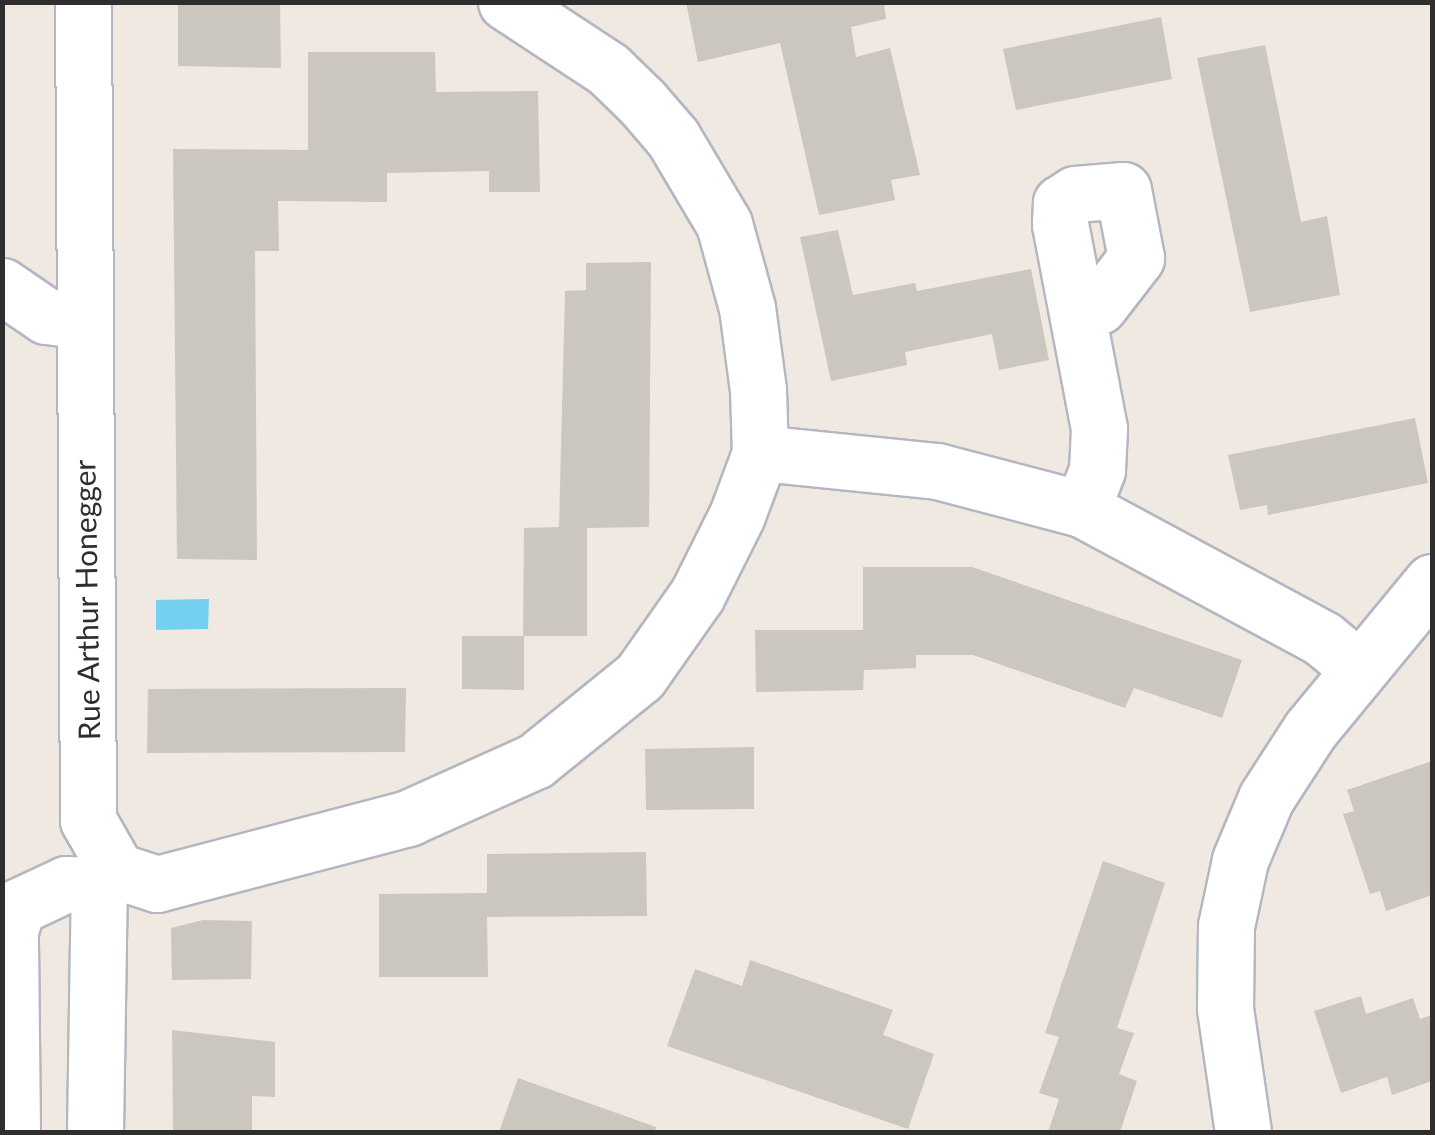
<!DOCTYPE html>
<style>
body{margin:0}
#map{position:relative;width:1435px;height:1135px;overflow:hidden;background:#efe9e1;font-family:Lato,sans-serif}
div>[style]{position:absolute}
.water>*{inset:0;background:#75cff0}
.building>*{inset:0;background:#cbc7bf}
.roads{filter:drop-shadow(2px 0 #b4b7c1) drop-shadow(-2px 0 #b4b7c1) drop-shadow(0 2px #b4b7c1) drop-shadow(0 -2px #b4b7c1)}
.minor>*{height:55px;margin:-27.5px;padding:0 27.5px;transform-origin:27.5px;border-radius:27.5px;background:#fff}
span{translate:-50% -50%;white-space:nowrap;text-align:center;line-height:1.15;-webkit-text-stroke:10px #fff;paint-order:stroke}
.street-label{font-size:30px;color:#2e2e2e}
.frame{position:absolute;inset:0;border:5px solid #2e2e2e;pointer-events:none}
</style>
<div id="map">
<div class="water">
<div style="clip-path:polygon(209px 599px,208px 629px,156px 630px,156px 600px)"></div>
</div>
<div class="building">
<div style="clip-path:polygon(178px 2px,280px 2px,281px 68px,178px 66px)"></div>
<div style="clip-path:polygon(686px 2px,884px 2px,886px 19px,851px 27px,856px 57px,890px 48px,920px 175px,891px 180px,895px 200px,819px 215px,780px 43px,698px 62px)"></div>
<div style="clip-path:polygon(1161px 17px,1172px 79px,1016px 110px,1003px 49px)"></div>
<div style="clip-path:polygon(1265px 45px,1301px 222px,1327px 216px,1340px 295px,1250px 312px,1197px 58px)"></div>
<div style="clip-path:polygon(308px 52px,435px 52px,436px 92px,538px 91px,540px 192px,489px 192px,489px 171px,387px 173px,387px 202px,278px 201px,279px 251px,255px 251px,257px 560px,177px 559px,173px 149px,308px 150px)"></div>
<div style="clip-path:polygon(838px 230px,853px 295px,915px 283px,917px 291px,1031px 269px,1049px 360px,999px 370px,992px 334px,905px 352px,907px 365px,831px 381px,800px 237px)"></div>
<div style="clip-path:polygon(651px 262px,649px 527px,587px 528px,587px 636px,524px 636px,524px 690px,462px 689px,462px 636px,523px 636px,524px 528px,559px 527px,565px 291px,586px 290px,586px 263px)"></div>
<div style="clip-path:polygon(1415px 418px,1428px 483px,1268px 515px,1267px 505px,1240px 510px,1228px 455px)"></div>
<div style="clip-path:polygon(863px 567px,972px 567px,1242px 660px,1222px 718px,1134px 688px,1125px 708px,973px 655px,916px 655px,916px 668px,864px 670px,863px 690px,756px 692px,755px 630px,863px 630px)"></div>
<div style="clip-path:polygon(406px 688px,405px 752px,147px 753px,148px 689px)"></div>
<div style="clip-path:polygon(754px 747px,754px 809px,646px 810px,645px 749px)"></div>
<div style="clip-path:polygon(1432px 761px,1432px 895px,1386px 911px,1380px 891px,1370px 894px,1343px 814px,1354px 811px,1347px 790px)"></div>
<div style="clip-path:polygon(646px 852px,647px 916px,487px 917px,488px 977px,379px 977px,379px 894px,487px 893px,487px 854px)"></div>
<div style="clip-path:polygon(1103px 861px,1165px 883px,1117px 1028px,1134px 1033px,1119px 1074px,1137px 1081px,1120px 1132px,1048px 1132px,1059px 1099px,1039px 1093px,1059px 1037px,1045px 1033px)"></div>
<div style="clip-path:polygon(203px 920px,252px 921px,251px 979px,172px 980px,171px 928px)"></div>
<div style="clip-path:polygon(750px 960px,893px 1010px,883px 1035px,934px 1054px,908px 1129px,667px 1046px,695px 969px,742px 986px)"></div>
<div style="clip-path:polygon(1361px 996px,1366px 1014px,1413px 998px,1420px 1019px,1432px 1015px,1432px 1081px,1392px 1095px,1387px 1077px,1341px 1093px,1314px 1011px)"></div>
<div style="clip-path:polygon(172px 1030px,275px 1042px,275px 1097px,252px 1096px,252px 1132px,173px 1132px)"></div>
<div style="clip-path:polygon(518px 1078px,656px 1127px,655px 1132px,499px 1132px)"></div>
</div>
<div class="roads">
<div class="minor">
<div style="left:83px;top:2px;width:818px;rotate:89.65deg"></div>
<div style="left:88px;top:820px;width:59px;rotate:60.4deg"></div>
<div style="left:117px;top:871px;width:42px;rotate:18deg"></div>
<div style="left:157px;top:884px;width:260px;rotate:-14.7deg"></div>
<div style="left:408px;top:818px;width:139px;rotate:-24.2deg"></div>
<div style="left:535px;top:761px;width:135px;rotate:-39deg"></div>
<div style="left:640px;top:676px;width:99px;rotate:-54.9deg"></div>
<div style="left:697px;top:595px;width:89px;rotate:-63.4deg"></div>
<div style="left:737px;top:515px;width:66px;rotate:-69.6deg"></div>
<div style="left:760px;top:453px;width:63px;rotate:-91.8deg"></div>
<div style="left:758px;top:390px;width:83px;rotate:-97.6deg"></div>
<div style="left:747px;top:308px;width:87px;rotate:-105.3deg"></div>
<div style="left:724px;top:224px;width:100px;rotate:-120.7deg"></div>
<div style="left:673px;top:138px;width:48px;rotate:-130.7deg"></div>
<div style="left:642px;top:102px;width:47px;rotate:-135.9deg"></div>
<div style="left:608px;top:69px;width:122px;rotate:-146.7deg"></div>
<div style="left:2px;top:286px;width:53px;rotate:34.3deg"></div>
<div style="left:46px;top:316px;width:38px;rotate:7deg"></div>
<div style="left:1078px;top:310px;width:21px;rotate:-11deg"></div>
<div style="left:1099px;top:306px;width:61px;rotate:-52.4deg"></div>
<div style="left:1136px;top:258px;width:69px;rotate:-100.8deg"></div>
<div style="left:1123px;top:190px;width:48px;rotate:175.2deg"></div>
<div style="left:1075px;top:194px;width:17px;rotate:147deg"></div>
<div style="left:1061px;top:203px;width:21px;rotate:93deg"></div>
<div style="left:1060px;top:224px;width:208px;rotate:79.2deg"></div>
<div style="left:1099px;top:428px;width:42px;rotate:92.7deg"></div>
<div style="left:1097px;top:470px;width:42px;rotate:111deg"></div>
<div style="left:760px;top:453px;width:178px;rotate:5.8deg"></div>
<div style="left:937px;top:471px;width:150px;rotate:14.7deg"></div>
<div style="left:1082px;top:509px;width:274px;rotate:28.3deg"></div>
<div style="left:1323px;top:639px;width:45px;rotate:39.6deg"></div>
<div style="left:12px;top:1132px;width:201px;rotate:-90.6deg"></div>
<div style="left:10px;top:931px;width:25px;rotate:-74deg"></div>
<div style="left:17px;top:907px;width:54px;rotate:-25.1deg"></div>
<div style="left:66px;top:884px;width:33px;rotate:2deg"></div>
<div style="left:99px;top:885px;width:23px;rotate:-38deg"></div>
<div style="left:95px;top:1132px;width:247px;rotate:-89.1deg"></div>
<div style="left:1243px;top:1132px;width:125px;rotate:-98.3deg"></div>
<div style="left:1225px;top:1008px;width:82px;rotate:-89.3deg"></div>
<div style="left:1226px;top:926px;width:67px;rotate:-78deg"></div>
<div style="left:1240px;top:860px;width:67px;rotate:-67.2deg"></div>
<div style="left:1266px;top:798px;width:81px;rotate:-57.1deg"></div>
<div style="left:1310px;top:730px;width:192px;rotate:-50.5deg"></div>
</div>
</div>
<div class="street-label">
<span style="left:86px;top:600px;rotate:-91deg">Rue Arthur Honegger</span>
</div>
<div class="frame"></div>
</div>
